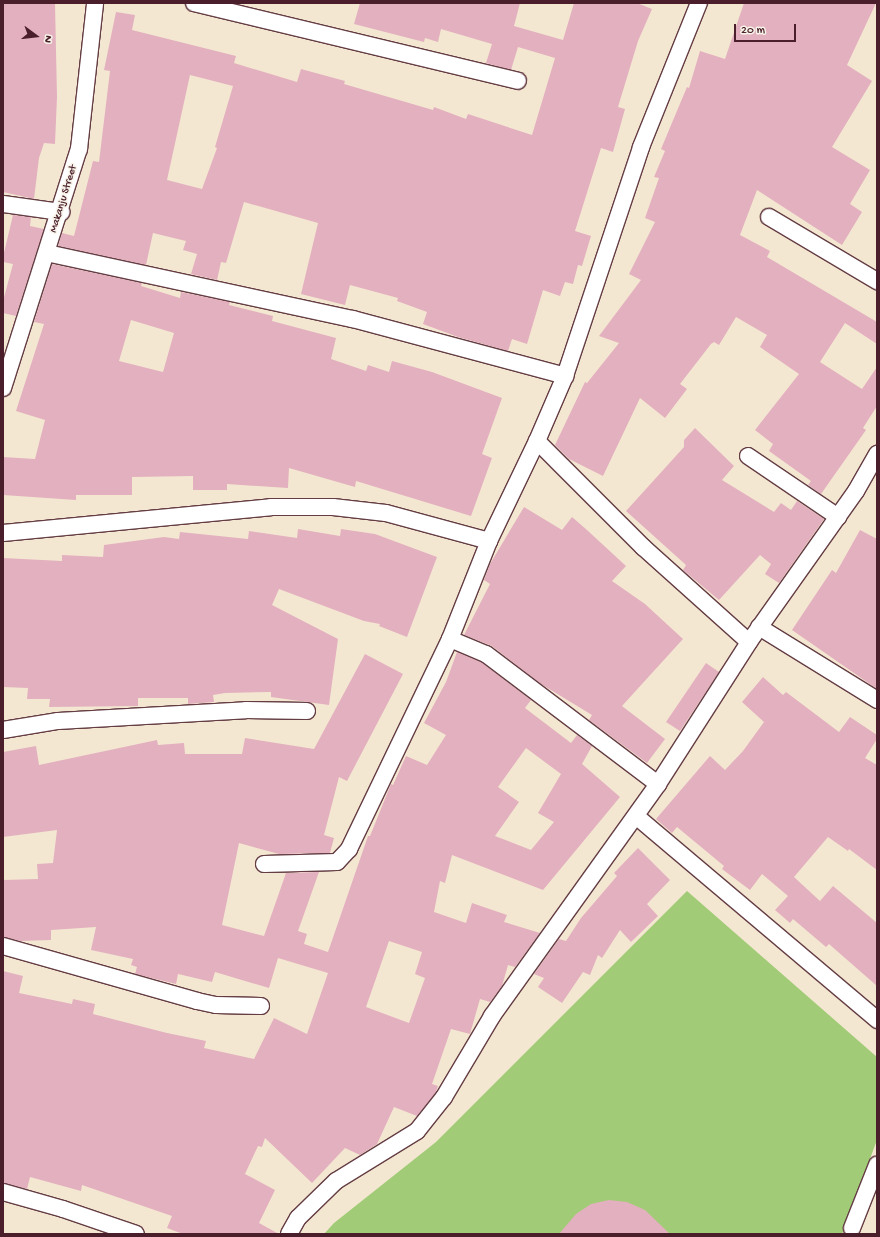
<!DOCTYPE html>
<style>
body{margin:0}
#map{position:relative;width:880px;height:1237px;overflow:hidden;background:#f4e7d1;font-family:"Gochi Hand",sans-serif}
div>[style]{position:absolute}
.green>*{inset:0;background:#a1cb77}
.building>*{inset:0;background:#e3b0bf}
.roads{filter:drop-shadow(1px 0 #643d44) drop-shadow(-1px 0 #643d44) drop-shadow(0 1px #643d44) drop-shadow(0 -1px #643d44)}
.street>*{height:16px;margin:-8px;padding:0 8px;transform-origin:8px;border-radius:8px;background:#fff}
span{translate:-50% -50%;white-space:nowrap;text-align:center;line-height:1.15;-webkit-text-stroke:3px #f7f3e8;paint-order:stroke}
.street-label{font-size:11px;color:#4a1f2b}
.frame{position:absolute;inset:0;border:4px solid #4a1f2b;pointer-events:none}
.north{position:absolute;left:16px;top:16px;width:40px;height:40px;-webkit-text-stroke:3px #f7f3e8;paint-order:stroke;rotate:105deg;font-size:11px;font-weight:700;line-height:16px;text-align:center;color:#4a1f2b}
.north::after{content:'';display:block;margin:auto;width:14px;height:18px;background:#4a1f2b;clip-path:polygon(50% 0,100% 100%,50% 72%,0 100%)}
.scale{position:absolute;left:734px;top:24px;width:62px;height:18px;box-sizing:border-box;border:2px solid #4a1f2b;border-top:0;padding-left:5px;font-size:12px;line-height:14px;white-space:nowrap;color:#4a1f2b;-webkit-text-stroke:3px #f7f3e8;paint-order:stroke}
</style>
<div id="map">
<div class="green">
<div style="clip-path:polygon(687px 891px,877px 1057px,877px 1140px,842px 1234px,324px 1234px,334px 1223px,436px 1142px)"></div>
</div>
<div class="building">
<div style="clip-path:polygon(3px 3px,55px 3px,57px 97px,55px 144px,44px 143px,39px 158px,34px 199px,3px 192px)"></div>
<div style="clip-path:polygon(evenodd,360px 3px,520px 3px,514px 26px,563px 40px,574px 3px,637px 3px,652px 9px,638px 41px,618px 107px,625px 109px,613px 152px,601px 148px,575px 231px,591px 236px,582px 266px,578px 265px,573px 284px,565px 282px,560px 296px,543px 290px,527px 344px,512px 339px,508px 351px,458px 337px,423px 324px,427px 312px,397px 301px,398px 298px,350px 285px,345px 305px,301px 294px,318px 223px,244px 202px,226px 263px,221px 262px,217px 280px,191px 274px,197px 254px,183px 250px,186px 241px,153px 233px,146px 265px,58px 246px,62px 233px,74px 236px,93px 161px,99px 162px,110px 71px,104px 70px,116px 12px,135px 15px,132px 30px,236px 56px,234px 63px,297px 82px,301px 69px,345px 81px,344px 84px,433px 110px,434px 107px,466px 119px,468px 114px,532px 135px,555px 58px,518px 47px,511px 70px,486px 63px,492px 44px,441px 29px,438px 42px,425px 38px,424px 42px,354px 24px,360px 3px,190px 75px,233px 86px,215px 147px,217px 148px,202px 189px,167px 180px,190px 75px)"></div>
<div style="clip-path:polygon(744px 3px,876px 3px,847px 65px,872px 81px,832px 147px,870px 170px,850px 204px,862px 212px,842px 245px,757px 190px,740px 235px,770px 251px,767px 257px,877px 322px,877px 344px,845px 323px,820px 362px,862px 389px,877px 367px,877px 406px,863px 428px,866px 430px,821px 494px,808px 485px,811px 481px,769px 451px,773px 444px,755px 430px,799px 374px,760px 347px,767px 335px,736px 317px,719px 345px,714px 342px,711px 344px,680px 384px,687px 389px,665px 418px,640px 398px,603px 476px,569px 459px,555px 445px,585px 382px,587px 383px,619px 343px,599px 336px,641px 280px,629px 274px,655px 222px,645px 218px,659px 178px,654px 177px,665px 151px,661px 149px,687px 87px,689px 88px,700px 51px,725px 59px)"></div>
<div style="clip-path:polygon(13px 215px,31px 217px,30px 226px,44px 229px,16px 316px,3px 313px,3px 301px,13px 264px,3px 262px,3px 257px)"></div>
<div style="clip-path:polygon(evenodd,52px 264px,142px 283px,141px 286px,180px 298px,181px 292px,230px 302px,229px 305px,273px 316px,272px 321px,336px 338px,331px 359px,366px 371px,368px 365px,389px 372px,392px 361px,432px 372px,502px 398px,482px 454px,492px 458px,471px 516px,356px 481px,355px 487px,289px 468px,288px 488px,227px 484px,227px 490px,193px 490px,193px 476px,132px 477px,132px 495px,76px 495px,76px 500px,3px 495px,3px 457px,35px 459px,45px 420px,16px 411px,44px 324px,34px 322px,52px 264px,131px 320px,174px 333px,163px 372px,119px 361px,131px 320px)"></div>
<div style="clip-path:polygon(695px 428px,734px 466px,722px 480px,774px 512px,781px 503px,791px 510px,797px 501px,824px 519px,779px 583px,765px 574px,771px 564px,760px 555px,719px 600px,683px 570px,686px 565px,626px 511px,684px 447px,684px 440px)"></div>
<div style="clip-path:polygon(524px 507px,562px 530px,572px 517px,587px 530px,626px 566px,612px 581px,645px 604px,683px 639px,622px 706px,665px 739px,647px 763px,589px 720px,592px 715px,541px 684px,492px 646px,464px 635px,490px 584px,484px 580px,490px 564px)"></div>
<div style="clip-path:polygon(298px 529px,340px 536px,341px 529px,375px 534px,437px 557px,407px 637px,379px 626px,380px 624px,364px 621px,279px 589px,272px 605px,338px 639px,329px 705px,271px 697px,271px 692px,225px 693px,213px 695px,214px 702px,188px 704px,188px 698px,138px 698px,138px 706px,49px 707px,50px 699px,27px 699px,28px 688px,3px 687px,3px 558px,62px 561px,62px 555px,103px 557px,104px 545px,164px 537px,179px 539px,180px 532px,248px 539px,249px 531px,297px 538px)"></div>
<div style="clip-path:polygon(860px 530px,877px 539px,877px 689px,792px 630px,832px 570px,836px 573px)"></div>
<div style="clip-path:polygon(evenodd,457px 652px,481px 662px,531px 700px,525px 708px,571px 743px,577px 735px,592px 746px,582px 764px,620px 797px,543px 890px,452px 855px,445px 883px,440px 881px,434px 912px,466px 923px,472px 903px,507px 915px,504px 922px,540px 933px,515px 967px,508px 965px,502px 986px,490px 1002px,480px 999px,470px 1034px,451px 1029px,432px 1084px,438px 1086px,435px 1094px,417px 1116px,394px 1107px,377px 1144px,360px 1155px,345px 1148px,312px 1183px,265px 1138px,262px 1147px,258px 1146px,245px 1174px,275px 1190px,259px 1223px,279px 1234px,183px 1234px,167px 1228px,172px 1216px,82px 1185px,81px 1191px,30px 1177px,27px 1189px,3px 1183px,3px 971px,23px 976px,19px 993px,72px 1004px,73px 999px,95px 1004px,93px 1014px,167px 1033px,206px 1041px,204px 1048px,254px 1059px,274px 1018px,307px 1034px,328px 973px,278px 958px,269px 988px,215px 972px,212px 982px,178px 974px,176px 984px,135px 974px,137px 967px,131px 965px,133px 959px,91px 950px,96px 927px,51px 930px,51px 940px,20px 941px,3px 937px,3px 880px,38px 879px,37px 864px,53px 863px,57px 830px,3px 837px,3px 752px,36px 746px,39px 765px,157px 740px,158px 745px,184px 743px,185px 754px,242px 754px,245px 738px,314px 749px,365px 654px,403px 674px,347px 781px,339px 777px,324px 835px,334px 838px,330px 853px,279px 854px,239px 843px,222px 925px,264px 936px,286px 873px,319px 872px,298px 931px,307px 934px,304px 944px,328px 952px,368px 836px,370px 836px,391px 784px,393px 785px,406px 756px,427px 765px,446px 735px,424px 723px,446px 682px,457px 652px,526px 748px,561px 774px,538px 813px,554px 822px,531px 850px,495px 836px,519px 802px,498px 787px,526px 748px,457px 652px,389px 941px,422px 952px,415px 974px,425px 978px,409px 1023px,366px 1007px,389px 941px)"></div>
<div style="clip-path:polygon(706px 663px,719px 672px,680px 731px,666px 722px)"></div>
<div style="clip-path:polygon(763px 677px,783px 695px,786px 692px,839px 732px,850px 717px,877px 735px,877px 739px,865px 758px,877px 765px,877px 870px,849px 849px,848px 851px,828px 837px,794px 877px,820px 901px,833px 886px,877px 923px,877px 986px,829px 944px,826px 947px,793px 919px,790px 923px,775px 910px,788px 896px,762px 874px,750px 890px,722px 869px,724px 866px,677px 827px,672px 833px,656px 819px,710px 756px,725px 770px,743px 751px,764px 722px,742px 702px)"></div>
<div style="clip-path:polygon(638px 848px,670px 880px,647px 904px,658px 916px,631px 942px,620px 930px,602px 958px,598px 955px,590px 975px,583px 972px,562px 1003px,538px 987px,544px 978px,534px 974px,559px 939px,566px 941px,581px 918px,617px 876px,614px 873px)"></div>
<div style="clip-path:polygon(609px 1200px,627px 1202px,645px 1210px,670px 1234px,559px 1234px,576px 1214px,591px 1204px)"></div>
</div>
<div class="roads">
<div class="street">
<div style="left:194px;top:3px;width:333px;rotate:13.5deg"></div>
<div style="left:3px;top:204px;width:59px;rotate:7.9deg"></div>
<div style="left:769px;top:217px;width:126px;rotate:30.7deg"></div>
<div style="left:47px;top:253px;width:313px;rotate:12.2deg"></div>
<div style="left:353px;top:319px;width:220px;rotate:15deg"></div>
<div style="left:3px;top:388px;width:251px;rotate:-72.4deg"></div>
<div style="left:79px;top:149px;width:147px;rotate:-83.7deg"></div>
<div style="left:537px;top:441px;width:150px;rotate:45deg"></div>
<div style="left:643px;top:547px;width:142px;rotate:41.9deg"></div>
<div style="left:749px;top:642px;width:185px;rotate:-54.7deg"></div>
<div style="left:856px;top:491px;width:43px;rotate:-60.4deg"></div>
<div style="left:748px;top:456px;width:109px;rotate:34.1deg"></div>
<div style="left:3px;top:533px;width:269px;rotate:-5.5deg"></div>
<div style="left:271px;top:507px;width:62px"></div>
<div style="left:333px;top:507px;width:53px;rotate:6.5deg"></div>
<div style="left:386px;top:513px;width:107px;rotate:15.2deg"></div>
<div style="left:489px;top:541px;width:111px;rotate:-64.4deg"></div>
<div style="left:537px;top:441px;width:71px;rotate:-66.7deg"></div>
<div style="left:565px;top:376px;width:241px;rotate:-71.6deg"></div>
<div style="left:641px;top:147px;width:155px;rotate:-68.1deg"></div>
<div style="left:759px;top:627px;width:139px;rotate:31.7deg"></div>
<div style="left:450px;top:639px;width:39px;rotate:23deg"></div>
<div style="left:486px;top:654px;width:216px;rotate:37.1deg"></div>
<div style="left:3px;top:730px;width:56px;rotate:-9.3deg"></div>
<div style="left:58px;top:721px;width:188px;rotate:-3.3deg"></div>
<div style="left:246px;top:710px;width:61px;rotate:0.9deg"></div>
<div style="left:636px;top:816px;width:316px;rotate:40.2deg"></div>
<div style="left:264px;top:864px;width:73px;rotate:-1.6deg"></div>
<div style="left:337px;top:862px;width:18px;rotate:-47deg"></div>
<div style="left:349px;top:849px;width:233px;rotate:-64.3deg"></div>
<div style="left:450px;top:639px;width:105px;rotate:-68.3deg"></div>
<div style="left:3px;top:946px;width:202px;rotate:15.8deg"></div>
<div style="left:197px;top:1001px;width:19px;rotate:12deg"></div>
<div style="left:216px;top:1005px;width:45px;rotate:1.3deg"></div>
<div style="left:3px;top:1192px;width:62px;rotate:15.8deg"></div>
<div style="left:63px;top:1209px;width:77px;rotate:18.9deg"></div>
<div style="left:852px;top:1228px;width:68px;rotate:-68.4deg"></div>
<div style="left:289px;top:1234px;width:18px;rotate:-61deg"></div>
<div style="left:298px;top:1218px;width:53px;rotate:-44.2deg"></div>
<div style="left:336px;top:1181px;width:95px;rotate:-31.7deg"></div>
<div style="left:417px;top:1131px;width:43px;rotate:-51.5deg"></div>
<div style="left:444px;top:1097px;width:94px;rotate:-59.3deg"></div>
<div style="left:492px;top:1016px;width:285px;rotate:-54.4deg"></div>
<div style="left:658px;top:784px;width:169px;rotate:-57.3deg"></div>
</div>
</div>
<div class="street-label">
<span style="left:64px;top:199px;rotate:-73deg">Makanju Street</span>
</div>
<div class="frame"></div>
<div class="north">N</div>
<div class="scale">20 m</div>
</div>
